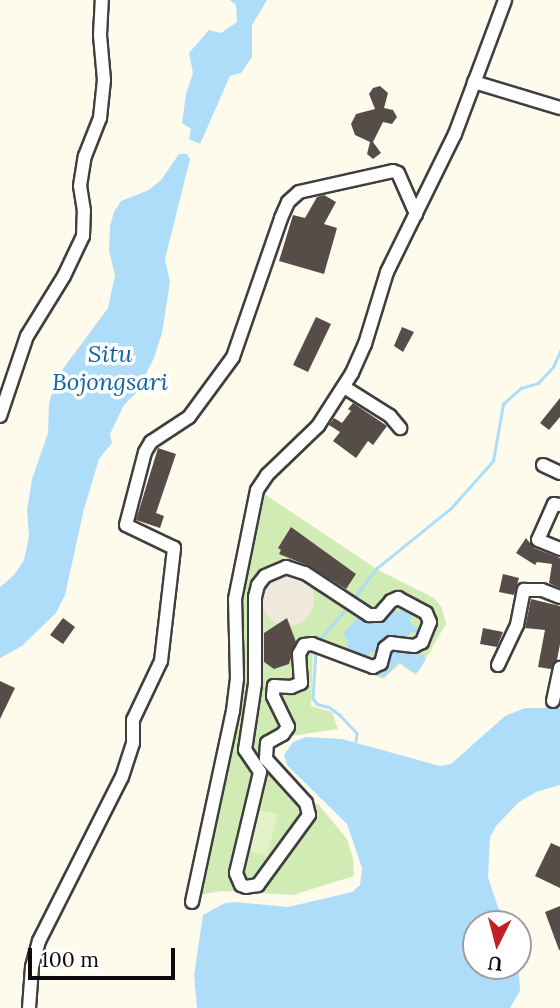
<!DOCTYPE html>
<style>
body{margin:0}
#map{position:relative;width:560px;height:1008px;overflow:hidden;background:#fffbec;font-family:Lora,serif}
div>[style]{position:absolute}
.green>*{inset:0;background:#d1ebb4}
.pitch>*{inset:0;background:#e3f2c6}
.plaza>*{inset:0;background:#efe9db}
.round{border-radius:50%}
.water>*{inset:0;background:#aeddf9}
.stream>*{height:2.5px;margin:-1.25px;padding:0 1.25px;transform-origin:1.25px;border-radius:1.25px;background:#aeddf9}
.building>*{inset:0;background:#564d48}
.roads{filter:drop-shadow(2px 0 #3f3f3f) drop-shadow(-2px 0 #3f3f3f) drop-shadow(0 2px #3f3f3f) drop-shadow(0 -2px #3f3f3f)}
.minor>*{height:12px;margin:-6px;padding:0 6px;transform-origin:6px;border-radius:6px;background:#fff}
span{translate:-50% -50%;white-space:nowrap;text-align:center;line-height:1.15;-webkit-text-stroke:7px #fff;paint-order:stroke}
.water-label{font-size:24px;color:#1164a3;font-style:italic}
.north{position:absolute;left:462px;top:910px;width:70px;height:70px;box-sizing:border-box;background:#fff;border:2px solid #9e9e9e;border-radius:50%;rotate:186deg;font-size:19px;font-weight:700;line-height:28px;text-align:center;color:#0c0c0c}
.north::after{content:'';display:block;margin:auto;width:24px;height:32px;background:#c21f27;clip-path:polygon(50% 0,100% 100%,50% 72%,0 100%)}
.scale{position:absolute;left:28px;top:948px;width:147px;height:32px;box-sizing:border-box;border:4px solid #0c0c0c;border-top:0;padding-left:9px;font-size:21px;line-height:24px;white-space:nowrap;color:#0c0c0c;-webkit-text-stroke:5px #fff;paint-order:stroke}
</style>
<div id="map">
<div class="green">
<div style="clip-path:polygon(260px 491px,378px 570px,434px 598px,442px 608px,446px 624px,416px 675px,400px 664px,383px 679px,313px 653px,311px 706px,332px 712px,338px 729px,285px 737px,273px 742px,268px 754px,308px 800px,319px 805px,347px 839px,353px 858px,354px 876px,293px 895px,221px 891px,199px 895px,230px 758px,242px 676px,239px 598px)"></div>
</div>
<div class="pitch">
<div style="clip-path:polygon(255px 809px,278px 814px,267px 856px,244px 850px)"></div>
</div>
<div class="plaza">
<div class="round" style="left:262px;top:574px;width:52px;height:52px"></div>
</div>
<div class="water">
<div style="clip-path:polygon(230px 0,267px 0,252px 25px,252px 57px,241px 73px,230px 76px,200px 144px,189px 139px,191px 129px,182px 123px,186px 94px,193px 73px,189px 53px,209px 30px,221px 33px,237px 22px,236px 5px)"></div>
<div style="clip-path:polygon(179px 154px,187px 154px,190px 159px,165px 259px,170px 282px,162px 333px,154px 358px,137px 392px,124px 405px,110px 434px,112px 443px,99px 459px,84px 509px,65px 595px,56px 613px,22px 646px,0 658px,0 587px,14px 575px,24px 560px,29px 536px,27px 510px,32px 479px,48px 433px,49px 403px,57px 377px,108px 308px,115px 275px,109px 251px,110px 226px,114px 212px,121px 201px,149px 190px,161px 180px)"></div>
<div style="clip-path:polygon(404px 607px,420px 612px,413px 614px,410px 621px,413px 626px,421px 630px,421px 638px,418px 633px,411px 632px,407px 638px,426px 659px,418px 672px,413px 672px,399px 662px,384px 677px,373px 674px,378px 653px,370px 652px,369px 662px,347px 654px,348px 642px,343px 634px,361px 614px,392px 608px,398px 613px)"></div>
<div style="clip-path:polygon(525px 708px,560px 708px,560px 785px,536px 792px,519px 802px,496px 826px,490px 837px,488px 877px,498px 907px,509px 924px,476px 924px,476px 966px,518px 966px,518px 955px,520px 991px,510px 1008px,197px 1008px,194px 975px,203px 915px,225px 903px,236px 902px,288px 907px,352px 892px,360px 885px,362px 868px,347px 824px,287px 765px,284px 755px,293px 742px,306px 737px,342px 739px,440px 766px,451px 764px,505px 716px)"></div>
</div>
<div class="stream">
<div style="left:354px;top:598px;width:38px;rotate:-53deg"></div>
<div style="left:377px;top:568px;width:95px;rotate:-39deg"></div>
<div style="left:451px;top:508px;width:63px;rotate:-48.2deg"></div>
<div style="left:493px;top:461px;width:58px;rotate:-80deg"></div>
<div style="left:503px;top:404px;width:24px;rotate:-42deg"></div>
<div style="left:521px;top:388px;width:18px;rotate:-16deg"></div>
<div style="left:538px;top:383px;width:22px;rotate:-47deg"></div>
<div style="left:553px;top:367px;width:17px;rotate:-66deg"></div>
<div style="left:318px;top:641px;width:45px;rotate:-48.6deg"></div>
<div style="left:316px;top:651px;width:47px;rotate:93.7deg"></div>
<div style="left:313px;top:698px;width:7px;rotate:56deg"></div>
<div style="left:317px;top:704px;width:12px;rotate:14deg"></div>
<div style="left:329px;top:707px;width:14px;rotate:36deg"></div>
<div style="left:340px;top:715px;width:25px;rotate:47deg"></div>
<div style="left:357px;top:733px;width:8px;rotate:97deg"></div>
</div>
<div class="building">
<div style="clip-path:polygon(380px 86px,388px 93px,384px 108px,393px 110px,397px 117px,392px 124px,383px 122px,373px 142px,381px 153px,373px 159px,367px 154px,370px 142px,355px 135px,351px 124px,356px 114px,375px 109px,369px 94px,373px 88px)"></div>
<div style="clip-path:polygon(324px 195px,336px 202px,324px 224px,337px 228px,324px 274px,279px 261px,293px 215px,305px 218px,317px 197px)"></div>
<div style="clip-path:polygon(316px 317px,331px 324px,308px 372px,293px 365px)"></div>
<div style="clip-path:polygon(402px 327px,414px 332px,403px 352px,394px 346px)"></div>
<div style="clip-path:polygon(560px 398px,560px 417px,549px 430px,540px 423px)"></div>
<div style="clip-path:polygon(353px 403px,387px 426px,373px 445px,368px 441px,356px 458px,333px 441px,340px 432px,329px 425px,334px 418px,342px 423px,351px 411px,348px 409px)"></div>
<div style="clip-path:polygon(158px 448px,176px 454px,156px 513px,164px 516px,160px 528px,136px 520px)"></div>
<div style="clip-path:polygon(291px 527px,356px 574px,346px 589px,309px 566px,279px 554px,281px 550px,278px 548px)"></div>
<div style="clip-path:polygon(526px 538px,534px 548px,560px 558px,560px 588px,549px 583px,552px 564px,537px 562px,535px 565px,516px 553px)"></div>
<div style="clip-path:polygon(503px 574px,519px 578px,514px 595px,499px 592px)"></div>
<div style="clip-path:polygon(531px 599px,560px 606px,560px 644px,557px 660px,551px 669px,538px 667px,545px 630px,525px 628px)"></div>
<div style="clip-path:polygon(63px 618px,75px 627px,63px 644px,50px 635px)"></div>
<div style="clip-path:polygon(287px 618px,296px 642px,289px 664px,274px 669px,264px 662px,264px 633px)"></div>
<div style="clip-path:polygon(483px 628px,503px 632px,497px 647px,480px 644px)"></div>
<div style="clip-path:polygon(0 681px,15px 688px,0 719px)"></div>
<div style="clip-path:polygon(551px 843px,560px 847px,560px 888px,535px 876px)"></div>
<div style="clip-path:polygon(560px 906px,560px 950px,559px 950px,545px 912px)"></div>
</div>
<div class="roads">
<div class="minor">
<div style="left:474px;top:82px;width:90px;rotate:16.8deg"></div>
<div style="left:344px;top:387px;width:54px;rotate:32.2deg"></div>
<div style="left:390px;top:416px;width:16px;rotate:50deg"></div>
<div style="left:0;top:416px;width:84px;rotate:-71.4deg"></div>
<div style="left:27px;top:336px;width:70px;rotate:-58.3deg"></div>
<div style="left:64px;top:276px;width:44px;rotate:-64.6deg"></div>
<div style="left:83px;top:236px;width:25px;rotate:-88deg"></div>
<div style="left:84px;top:211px;width:25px;rotate:-99deg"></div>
<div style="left:80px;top:186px;width:30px;rotate:-81deg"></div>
<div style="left:85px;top:156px;width:41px;rotate:-68.5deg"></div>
<div style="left:100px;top:118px;width:38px;rotate:-84deg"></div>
<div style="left:104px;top:80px;width:45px;rotate:-95.1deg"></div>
<div style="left:100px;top:35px;width:35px;rotate:-87deg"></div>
<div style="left:543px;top:465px;width:19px;rotate:25deg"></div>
<div style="left:560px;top:505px;width:6px;rotate:-171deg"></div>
<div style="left:554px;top:504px;width:39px;rotate:114deg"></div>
<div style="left:538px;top:540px;width:24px;rotate:22deg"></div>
<div style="left:286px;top:567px;width:20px;rotate:18deg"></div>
<div style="left:305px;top:573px;width:77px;rotate:33.3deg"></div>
<div style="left:369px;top:615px;width:10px"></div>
<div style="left:379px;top:615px;width:18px;rotate:-49deg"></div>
<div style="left:391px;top:601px;width:8px;rotate:-23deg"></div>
<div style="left:398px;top:598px;width:32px;rotate:28deg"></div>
<div style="left:426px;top:613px;width:10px;rotate:66deg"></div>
<div style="left:430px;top:622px;width:22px;rotate:112deg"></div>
<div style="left:422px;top:642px;width:9px;rotate:153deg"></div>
<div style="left:414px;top:646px;width:23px;rotate:-173deg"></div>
<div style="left:391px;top:643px;width:8px;rotate:140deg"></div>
<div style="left:385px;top:648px;width:16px;rotate:105deg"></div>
<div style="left:381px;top:663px;width:9px;rotate:153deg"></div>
<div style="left:373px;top:667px;width:65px;rotate:-159.3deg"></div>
<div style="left:312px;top:644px;width:8px;rotate:173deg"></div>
<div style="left:304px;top:645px;width:10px;rotate:119deg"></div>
<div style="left:299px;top:654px;width:29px;rotate:86deg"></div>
<div style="left:301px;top:683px;width:11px;rotate:158deg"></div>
<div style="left:291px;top:687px;width:17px;rotate:-177deg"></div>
<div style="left:274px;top:686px;width:10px;rotate:96deg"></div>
<div style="left:273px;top:696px;width:34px;rotate:64deg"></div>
<div style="left:288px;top:727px;width:9px;rotate:126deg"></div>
<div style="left:283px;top:734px;width:18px;rotate:151deg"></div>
<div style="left:267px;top:743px;width:16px;rotate:94deg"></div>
<div style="left:266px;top:759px;width:59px;rotate:47.7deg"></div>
<div style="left:306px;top:803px;width:12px;rotate:76deg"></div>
<div style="left:309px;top:815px;width:87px;rotate:126.1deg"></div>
<div style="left:258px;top:885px;width:12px;rotate:171deg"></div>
<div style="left:246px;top:887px;width:5px;rotate:-158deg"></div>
<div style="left:241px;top:885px;width:13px;rotate:-113deg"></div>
<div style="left:236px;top:873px;width:104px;rotate:-76.6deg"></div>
<div style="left:260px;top:772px;width:27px;rotate:-124deg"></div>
<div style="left:245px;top:750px;width:67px;rotate:-81.4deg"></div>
<div style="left:255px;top:684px;width:87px;rotate:-90deg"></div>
<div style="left:255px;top:597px;width:12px;rotate:-76deg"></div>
<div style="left:258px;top:585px;width:11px;rotate:-52deg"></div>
<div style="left:265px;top:576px;width:23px;rotate:-23deg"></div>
<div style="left:498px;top:665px;width:44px;rotate:-64.6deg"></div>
<div style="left:517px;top:625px;width:36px;rotate:-79deg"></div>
<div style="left:524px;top:590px;width:18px"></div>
<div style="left:542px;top:590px;width:19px;rotate:21deg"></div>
<div style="left:553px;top:701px;width:34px;rotate:-78deg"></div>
<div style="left:192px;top:902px;width:195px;rotate:-77.9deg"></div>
<div style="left:233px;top:711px;width:32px;rotate:-83deg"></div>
<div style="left:237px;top:679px;width:80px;rotate:-91.4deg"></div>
<div style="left:235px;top:599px;width:111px;rotate:-78.6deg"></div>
<div style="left:257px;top:490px;width:18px;rotate:-56deg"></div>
<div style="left:267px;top:475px;width:71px;rotate:-43.9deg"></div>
<div style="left:318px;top:426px;width:63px;rotate:-57.3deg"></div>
<div style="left:352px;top:373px;width:32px;rotate:-66deg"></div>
<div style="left:365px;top:344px;width:75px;rotate:-73deg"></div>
<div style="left:387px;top:272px;width:154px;rotate:-63.8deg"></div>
<div style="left:455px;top:134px;width:143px;rotate:-69.5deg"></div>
<div style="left:29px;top:1008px;width:41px;rotate:-85.8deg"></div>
<div style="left:32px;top:967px;width:27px;rotate:-75deg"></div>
<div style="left:39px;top:941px;width:184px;rotate:-63.2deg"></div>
<div style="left:122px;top:777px;width:36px;rotate:-72deg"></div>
<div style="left:133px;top:743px;width:23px;rotate:-90deg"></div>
<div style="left:133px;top:720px;width:65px;rotate:-64.6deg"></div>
<div style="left:161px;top:661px;width:114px;rotate:-83.4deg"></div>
<div style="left:174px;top:548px;width:53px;rotate:-154.4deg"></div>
<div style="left:126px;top:525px;width:75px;rotate:-75.4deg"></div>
<div style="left:145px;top:452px;width:12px;rotate:-59deg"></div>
<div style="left:151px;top:442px;width:45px;rotate:-33.3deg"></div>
<div style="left:189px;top:417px;width:74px;rotate:-53.7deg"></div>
<div style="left:233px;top:357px;width:147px;rotate:-70.9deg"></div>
<div style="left:281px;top:218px;width:17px;rotate:-66deg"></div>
<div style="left:288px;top:202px;width:15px;rotate:-42deg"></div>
<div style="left:299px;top:192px;width:96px;rotate:-12.6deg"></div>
<div style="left:393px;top:171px;width:5px;rotate:22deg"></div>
<div style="left:398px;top:173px;width:45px;rotate:66.3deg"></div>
</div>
</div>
<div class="water-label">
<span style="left:110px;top:368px">Situ<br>Bojongsari</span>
</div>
<div class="north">U</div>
<div class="scale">100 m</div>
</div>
